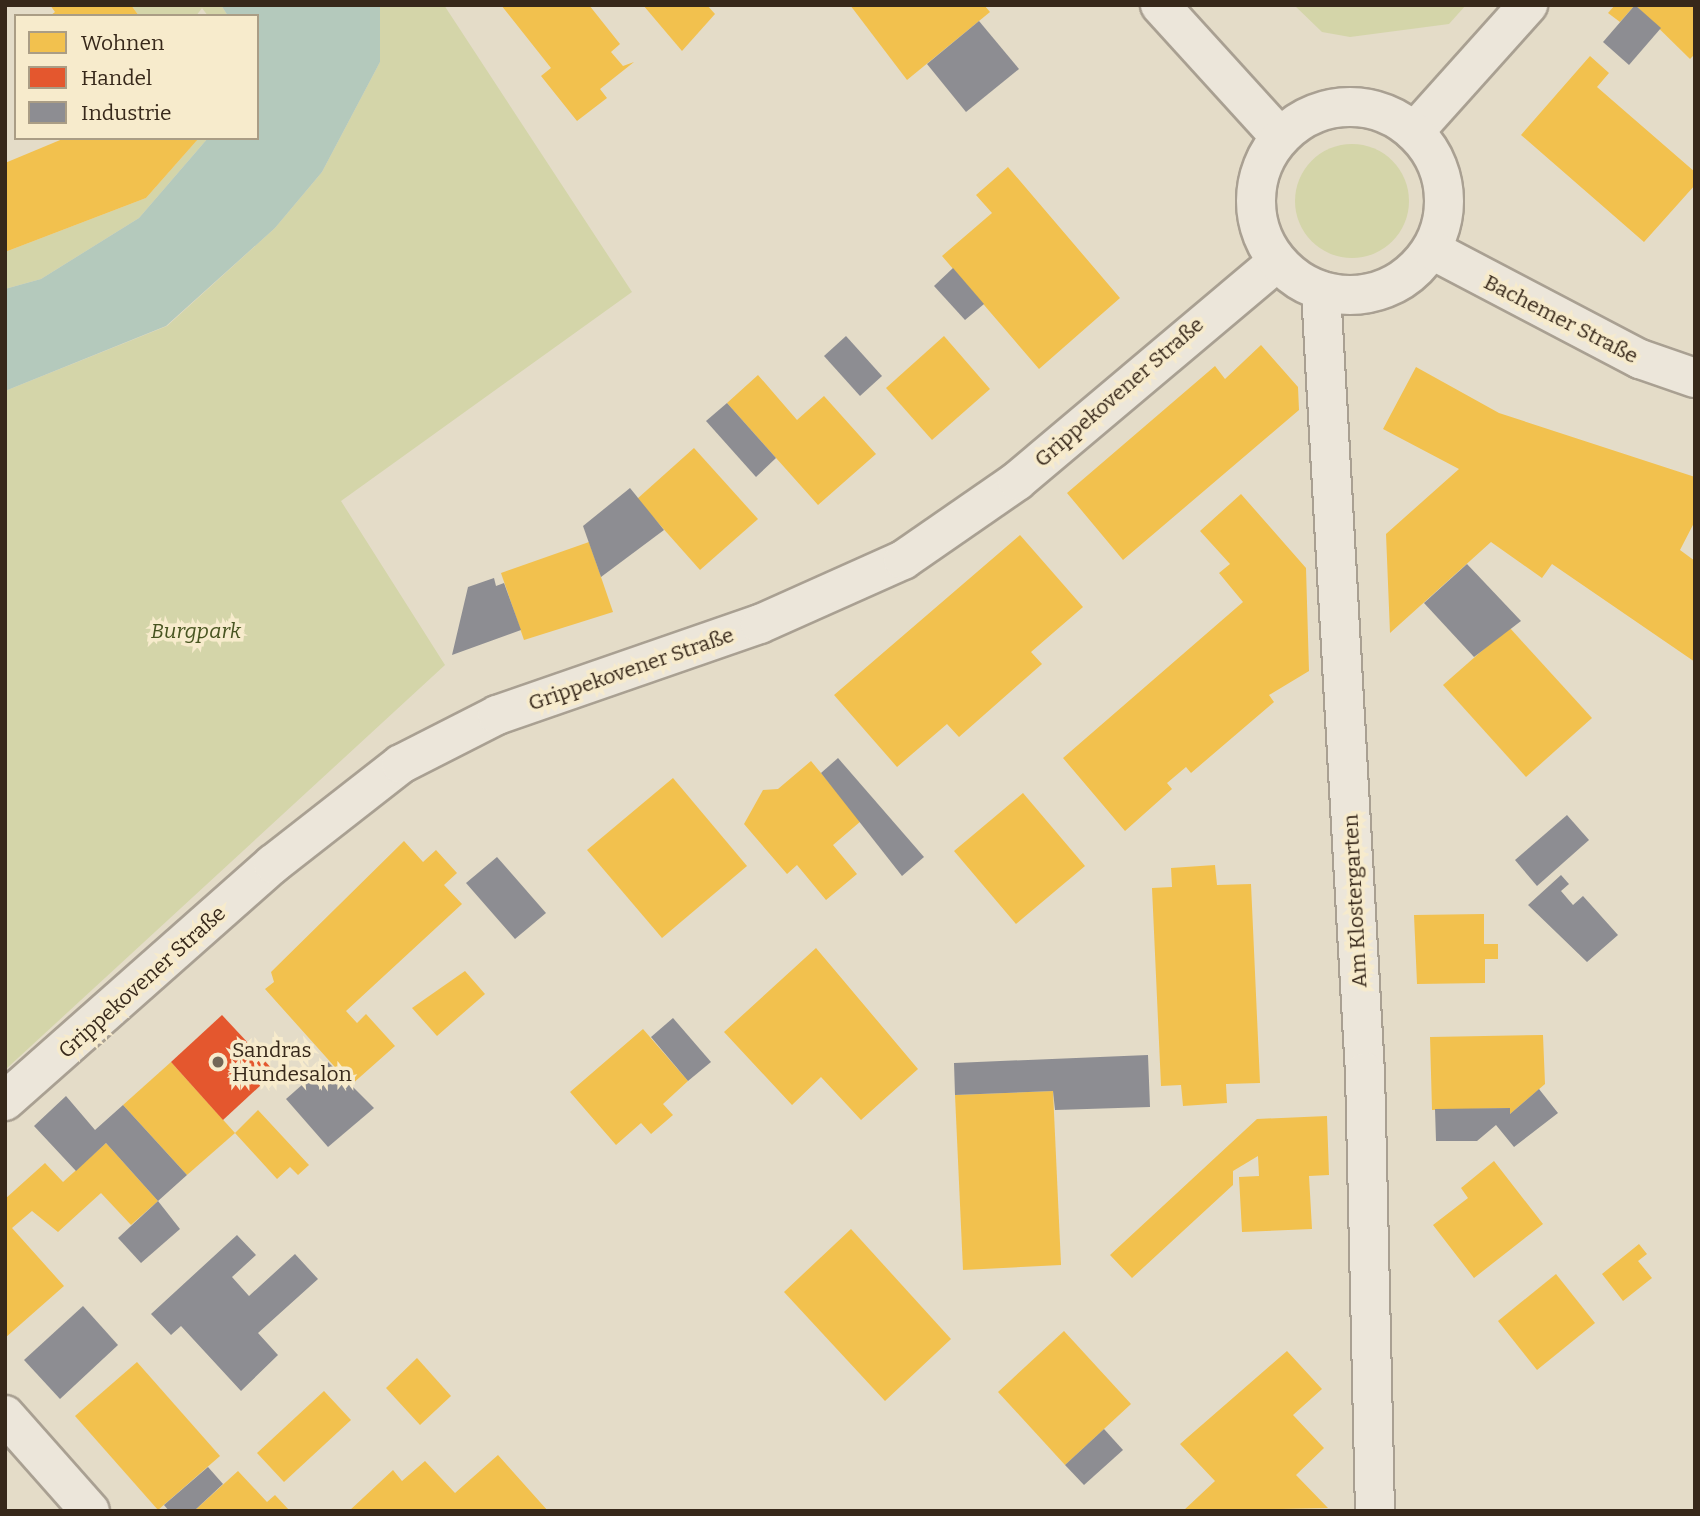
<!DOCTYPE html>
<meta charset="utf-8">
<style>
body{margin:0}
#map{position:relative;width:1700px;height:1516px;overflow:hidden;background:#e4dcc8;font-family:Bitter,serif}
div>[style]{position:absolute}
.green>*{inset:0;background:#d4d5a9}
.round{border-radius:50%}
.water>*{inset:0;background:#b4c9bc}
.homes>*{inset:0;background:#f2c14e}
.shops>*{inset:0;background:#e4572e}
.industry>*{inset:0;background:#8d8d92}
.roads{filter:drop-shadow(2px 0 #a9a092) drop-shadow(-2px 0 #a9a092) drop-shadow(0 2px #a9a092) drop-shadow(0 -2px #a9a092)}
.minor>*{height:38px;margin:-19px;padding:0 19px;transform-origin:19px;border-radius:19px;background:#ece6da}
.tertiary>*{height:38px;margin:-19px;padding:0 19px;transform-origin:19px;border-radius:19px;background:#ece6da}
.tertiary>.ring{margin:-19px;padding:0;box-sizing:content-box;background:none;border:38px solid #ece6da;border-radius:50%}
.dots>*{width:19px;height:19px;translate:-50% -50%;box-sizing:border-box;border:4px solid #f7ebcc;border-radius:50%}
span{translate:-50% -50%;white-space:nowrap;text-align:center;line-height:1.15;-webkit-text-stroke:7px #f7ebcc;paint-order:stroke}
.street-label{font-size:21px;color:#37281a}
.park-label{font-size:21px;color:#475420;font-style:italic}
.poi-label{font-size:21px;color:#37281a}
.left{translate:0 -50%;text-align:left}
.frame{position:absolute;inset:0;border:7px solid #37281a;pointer-events:none}
.legend{position:absolute;left:14px;top:14px;width:245px;height:126px;box-sizing:border-box;background:#f7ebcc;border:2px solid #aa9d85;margin:0;padding:9px 12px;list-style:none;font-size:21px;color:#37281a}
.legend li{display:flex;align-items:center;gap:14px;height:35px}
.legend b{width:35px;border:2px solid #aa9d85}
</style>
<div id="map">
<div class="green">
<div style="clip-path:polygon(131px 5px,221px 5px,228px 16px,208px 16px,202px 8px,196px 16px,139px 16px)"></div>
<div style="clip-path:polygon(380px 5px,444px 5px,632px 292px,341px 501px,445px 665px,5px 1070px,5px 391px,167px 326px,275px 228px,322px 172px,380px 62px)"></div>
<div style="clip-path:polygon(1294px 5px,1466px 5px,1449px 24px,1350px 37px,1322px 32px)"></div>
<div style="clip-path:polygon(199px 138px,208px 138px,139px 218px,41px 279px,5px 289px,5px 252px,146px 198px)"></div>
<div class="round" style="left:1295px;top:144px;width:114px;height:114px"></div>
</div>
<div class="water">
<div style="clip-path:polygon(221px 5px,380px 5px,380px 62px,322px 172px,275px 228px,166px 326px,5px 391px,5px 289px,41px 279px,139px 218px,208px 138px,257px 138px,257px 16px,228px 16px)"></div>
</div>
<div class="homes">
<div style="clip-path:polygon(50px 5px,131px 5px,139px 16px,50px 16px,55px 12px)"></div>
<div style="clip-path:polygon(501px 5px,589px 5px,620px 44px,611px 52px,623px 66px,634px 62px,600px 89px,607px 98px,577px 121px,541px 76px,551px 68px)"></div>
<div style="clip-path:polygon(643px 5px,707px 5px,715px 14px,682px 51px)"></div>
<div style="clip-path:polygon(850px 5px,984px 5px,990px 12px,907px 80px)"></div>
<div style="clip-path:polygon(1615px 5px,1635px 5px,1620px 22px,1608px 13px)"></div>
<div style="clip-path:polygon(1635px 5px,1695px 5px,1695px 54px,1690px 59px)"></div>
<div style="clip-path:polygon(1590px 56px,1609px 73px,1597px 87px,1695px 172px,1695px 185px,1644px 242px,1521px 135px)"></div>
<div style="clip-path:polygon(65px 138px,199px 138px,146px 198px,5px 252px,5px 163px)"></div>
<div style="clip-path:polygon(1008px 167px,1120px 298px,1039px 369px,942px 256px,992px 213px,976px 195px)"></div>
<div style="clip-path:polygon(944px 336px,990px 389px,932px 440px,886px 388px)"></div>
<div style="clip-path:polygon(1261px 345px,1298px 387px,1299px 410px,1123px 560px,1067px 493px,1215px 366px,1225px 379px)"></div>
<div style="clip-path:polygon(1416px 367px,1499px 413px,1695px 477px,1695px 521px,1680px 550px,1695px 561px,1695px 662px,1552px 564px,1542px 578px,1491px 542px,1390px 633px,1386px 534px,1459px 469px,1383px 429px)"></div>
<div style="clip-path:polygon(758px 375px,797px 420px,824px 396px,876px 454px,818px 505px,727px 403px)"></div>
<div style="clip-path:polygon(694px 448px,758px 519px,700px 570px,637px 499px)"></div>
<div style="clip-path:polygon(1241px 494px,1306px 568px,1309px 671px,1269px 695px,1274px 702px,1191px 773px,1186px 767px,1167px 783px,1172px 789px,1125px 831px,1063px 758px,1243px 602px,1219px 573px,1230px 564px,1200px 531px)"></div>
<div style="clip-path:polygon(1020px 535px,1083px 607px,1031px 652px,1042px 664px,959px 737px,947px 724px,897px 767px,834px 695px)"></div>
<div style="clip-path:polygon(589px 542px,613px 612px,524px 640px,501px 573px)"></div>
<div style="clip-path:polygon(1509px 627px,1592px 718px,1526px 777px,1443px 685px)"></div>
<div style="clip-path:polygon(811px 761px,861px 821px,833px 845px,857px 874px,826px 900px,797px 865px,787px 874px,744px 824px,763px 790px,778px 789px)"></div>
<div style="clip-path:polygon(673px 778px,747px 866px,662px 938px,587px 850px)"></div>
<div style="clip-path:polygon(1023px 793px,1085px 866px,1016px 924px,954px 851px)"></div>
<div style="clip-path:polygon(404px 841px,423px 862px,436px 850px,457px 873px,444px 885px,462px 904px,346px 1011px,357px 1023px,366px 1014px,395px 1046px,351px 1085px,265px 989px,274px 982px,271px 972px)"></div>
<div style="clip-path:polygon(1215px 865px,1217px 885px,1251px 884px,1260px 1083px,1226px 1084px,1227px 1103px,1183px 1106px,1181px 1085px,1161px 1086px,1152px 888px,1172px 887px,1171px 868px)"></div>
<div style="clip-path:polygon(1484px 914px,1484px 944px,1498px 944px,1498px 959px,1485px 959px,1485px 983px,1417px 984px,1414px 915px)"></div>
<div style="clip-path:polygon(816px 948px,918px 1069px,861px 1120px,821px 1077px,792px 1105px,724px 1032px)"></div>
<div style="clip-path:polygon(465px 971px,485px 994px,437px 1036px,412px 1008px)"></div>
<div style="clip-path:polygon(643px 1029px,688px 1081px,663px 1104px,673px 1115px,651px 1134px,641px 1123px,616px 1145px,570px 1092px)"></div>
<div style="clip-path:polygon(1543px 1035px,1545px 1084px,1510px 1114px,1510px 1108px,1432px 1110px,1430px 1037px)"></div>
<div style="clip-path:polygon(171px 1062px,235px 1133px,187px 1175px,123px 1105px)"></div>
<div style="clip-path:polygon(1053px 1091px,1061px 1265px,963px 1270px,955px 1095px)"></div>
<div style="clip-path:polygon(258px 1110px,309px 1165px,298px 1175px,290px 1167px,277px 1179px,235px 1133px)"></div>
<div style="clip-path:polygon(1327px 1116px,1329px 1175px,1309px 1176px,1312px 1229px,1242px 1232px,1239px 1177px,1259px 1176px,1258px 1156px,1233px 1171px,1233px 1185px,1132px 1278px,1110px 1255px,1257px 1119px)"></div>
<div style="clip-path:polygon(106px 1143px,158px 1201px,131px 1225px,101px 1193px,58px 1232px,32px 1211px,12px 1228px,64px 1286px,5px 1338px,5px 1199px,45px 1163px,63px 1182px)"></div>
<div style="clip-path:polygon(1494px 1161px,1543px 1224px,1474px 1278px,1433px 1225px,1468px 1198px,1461px 1188px)"></div>
<div style="clip-path:polygon(851px 1229px,951px 1339px,885px 1401px,784px 1292px)"></div>
<div style="clip-path:polygon(1639px 1244px,1647px 1254px,1638px 1261px,1652px 1278px,1623px 1301px,1602px 1274px)"></div>
<div style="clip-path:polygon(1556px 1274px,1595px 1323px,1537px 1370px,1498px 1321px)"></div>
<div style="clip-path:polygon(1064px 1331px,1131px 1404px,1065px 1465px,998px 1392px)"></div>
<div style="clip-path:polygon(1287px 1351px,1322px 1389px,1293px 1415px,1324px 1448px,1296px 1475px,1328px 1508px,1183px 1511px,1215px 1481px,1180px 1444px)"></div>
<div style="clip-path:polygon(417px 1358px,451px 1396px,420px 1425px,386px 1388px)"></div>
<div style="clip-path:polygon(137px 1362px,220px 1456px,158px 1510px,75px 1416px)"></div>
<div style="clip-path:polygon(324px 1391px,351px 1420px,284px 1482px,257px 1453px)"></div>
<div style="clip-path:polygon(498px 1455px,548px 1511px,349px 1511px,393px 1470px,402px 1481px,425px 1461px,455px 1493px)"></div>
<div style="clip-path:polygon(238px 1471px,267px 1502px,275px 1495px,290px 1511px,194px 1511px)"></div>
</div>
<div class="shops">
<div style="clip-path:polygon(222px 1015px,275px 1072px,223px 1120px,171px 1062px)"></div>
</div>
<div class="industry">
<div style="clip-path:polygon(1635px 5px,1661px 28px,1629px 65px,1603px 42px)"></div>
<div style="clip-path:polygon(979px 21px,1019px 69px,966px 112px,927px 64px)"></div>
<div style="clip-path:polygon(953px 268px,984px 304px,965px 320px,934px 286px)"></div>
<div style="clip-path:polygon(846px 336px,882px 376px,860px 396px,824px 356px)"></div>
<div style="clip-path:polygon(727px 403px,776px 458px,756px 477px,706px 421px)"></div>
<div style="clip-path:polygon(630px 488px,664px 530px,601px 577px,583px 526px)"></div>
<div style="clip-path:polygon(1467px 564px,1521px 621px,1474px 657px,1424px 603px)"></div>
<div style="clip-path:polygon(494px 578px,496px 586px,504px 583px,521px 630px,452px 655px,468px 587px)"></div>
<div style="clip-path:polygon(838px 758px,924px 857px,902px 876px,821px 773px)"></div>
<div style="clip-path:polygon(1567px 815px,1589px 840px,1537px 886px,1515px 860px)"></div>
<div style="clip-path:polygon(497px 857px,546px 913px,515px 939px,466px 883px)"></div>
<div style="clip-path:polygon(1561px 875px,1569px 884px,1561px 891px,1573px 905px,1583px 896px,1618px 935px,1587px 962px,1528px 905px)"></div>
<div style="clip-path:polygon(673px 1018px,711px 1062px,688px 1081px,651px 1037px)"></div>
<div style="clip-path:polygon(1148px 1055px,1150px 1107px,1055px 1110px,1053px 1091px,955px 1095px,954px 1063px)"></div>
<div style="clip-path:polygon(328px 1062px,374px 1108px,328px 1147px,286px 1099px)"></div>
<div style="clip-path:polygon(1539px 1089px,1558px 1113px,1514px 1147px,1496px 1125px,1477px 1141px,1436px 1141px,1435px 1109px,1510px 1108px,1510px 1114px)"></div>
<div style="clip-path:polygon(66px 1096px,95px 1130px,123px 1105px,187px 1175px,158px 1201px,106px 1143px,76px 1171px,34px 1126px)"></div>
<div style="clip-path:polygon(158px 1201px,180px 1229px,141px 1263px,118px 1238px)"></div>
<div style="clip-path:polygon(237px 1235px,256px 1255px,232px 1277px,249px 1296px,295px 1254px,318px 1279px,258px 1333px,278px 1355px,241px 1391px,181px 1326px,171px 1335px,151px 1314px)"></div>
<div style="clip-path:polygon(83px 1306px,118px 1345px,60px 1399px,24px 1360px)"></div>
<div style="clip-path:polygon(1104px 1429px,1123px 1450px,1084px 1485px,1065px 1465px)"></div>
<div style="clip-path:polygon(208px 1467px,223px 1484px,194px 1511px,169px 1511px,164px 1505px)"></div>
</div>
<div class="roads">
<div class="minor">
<div style="left:1414px;top:132px;width:171px;rotate:-48.1deg"></div>
<div style="left:1321px;top:291px;width:782px;rotate:86.78deg"></div>
<div style="left:1365px;top:1072px;width:439px;rotate:88.7deg"></div>
<div style="left:5px;top:1101px;width:358px;rotate:-41.5deg"></div>
<div style="left:273px;top:864px;width:162px;rotate:-38deg"></div>
<div style="left:401px;top:764px;width:108px;rotate:-27deg"></div>
<div style="left:497px;top:715px;width:278px;rotate:-19.1deg"></div>
<div style="left:760px;top:624px;width:157px;rotate:-24.1deg"></div>
<div style="left:903px;top:560px;width:139px;rotate:-34.7deg"></div>
<div style="left:1017px;top:481px;width:339px;rotate:-40.1deg"></div>
<div style="left:5px;top:1415px;width:128px;rotate:48.5deg"></div>
</div>
<div class="tertiary">
<div style="left:1160px;top:5px;width:178px;rotate:47.7deg"></div>
<div class="ring" style="left:1256px;top:107px;width:150px;height:150px"></div>
<div style="left:1432px;top:250px;width:235px;rotate:27.7deg"></div>
<div style="left:1640px;top:359px;width:58px;rotate:19.1deg"></div>
</div>
</div>
<div class="dots">
<div style="left:218px;top:1062px;background:#746757"></div>
</div>
<div class="street-label">
<span style="left:1561px;top:319px;rotate:27deg">Bachemer Straße</span>
<span style="left:1119px;top:392px;rotate:-41deg">Grippekovener Straße</span>
<span style="left:631px;top:669px;rotate:-19deg">Grippekovener Straße</span>
<span style="left:1355px;top:901px;rotate:-93deg">Am Klostergarten</span>
<span style="left:142px;top:982px;rotate:-42deg">Grippekovener Straße</span>
</div>
<div class="park-label">
<span style="left:196px;top:631px">Burgpark</span>
</div>
<div class="poi-label">
<span class="left" style="left:232px;top:1062px">Sandras<br>Hundesalon</span>
</div>
<div class="frame"></div>
<ul class="legend">
<li><b style="height:19px;background:#f2c14e"></b>Wohnen</li>
<li><b style="height:19px;background:#e4572e"></b>Handel</li>
<li><b style="height:19px;background:#8d8d92"></b>Industrie</li>
</ul>
</div>
